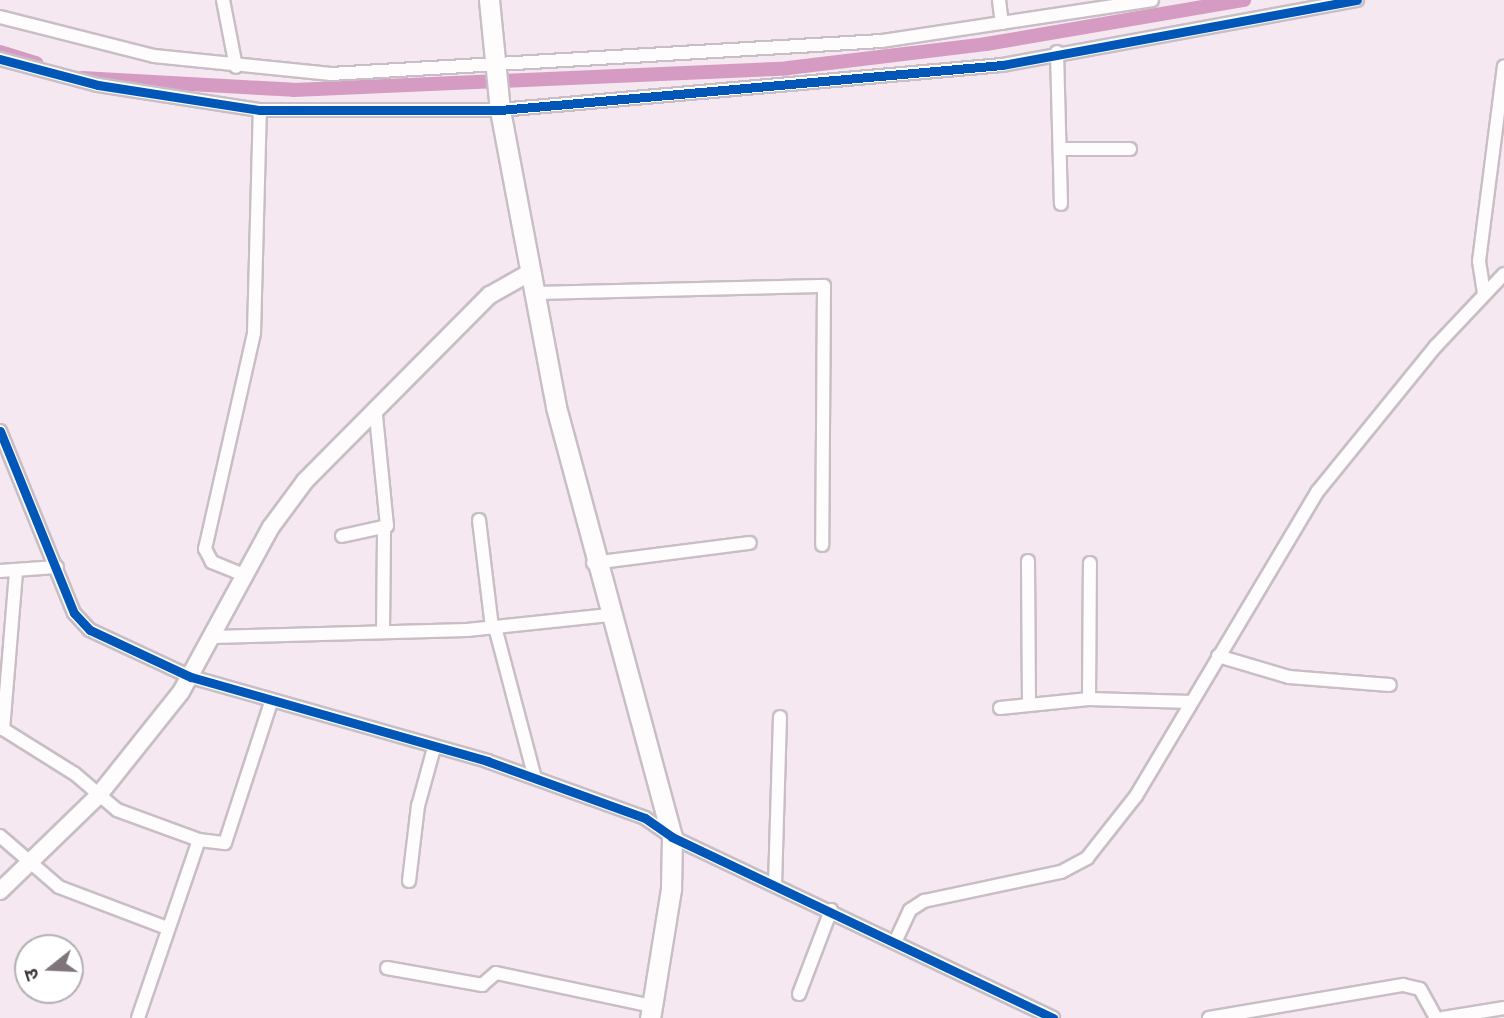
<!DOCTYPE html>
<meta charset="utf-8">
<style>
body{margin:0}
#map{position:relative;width:1504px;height:1018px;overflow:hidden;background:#f5e8f1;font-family:"Public Sans","Noto Sans Devanagari",sans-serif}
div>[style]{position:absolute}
.canal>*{height:14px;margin:-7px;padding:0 7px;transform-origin:7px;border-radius:7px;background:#d69bc3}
.roads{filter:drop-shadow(2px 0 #c8bec5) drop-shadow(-2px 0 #c8bec5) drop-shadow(0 2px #c8bec5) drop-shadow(0 -2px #c8bec5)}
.minor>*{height:12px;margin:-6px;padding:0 6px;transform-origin:6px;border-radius:6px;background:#fefcfd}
.tertiary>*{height:16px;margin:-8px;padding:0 8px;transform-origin:8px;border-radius:8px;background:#fefcfd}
.primary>*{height:19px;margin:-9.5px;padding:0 9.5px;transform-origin:9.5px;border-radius:9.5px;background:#fefcfd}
.cycleway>*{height:9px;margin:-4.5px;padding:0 4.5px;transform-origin:4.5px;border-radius:4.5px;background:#0057b8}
span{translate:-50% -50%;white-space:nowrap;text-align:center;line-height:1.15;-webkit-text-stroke:7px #fff;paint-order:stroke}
.north{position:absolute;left:14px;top:934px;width:70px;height:70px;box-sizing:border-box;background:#fff;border:2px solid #b2afb1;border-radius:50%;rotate:252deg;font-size:19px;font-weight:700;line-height:28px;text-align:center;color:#3f363c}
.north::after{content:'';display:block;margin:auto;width:24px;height:32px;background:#7f747b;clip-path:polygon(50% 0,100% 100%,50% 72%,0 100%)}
</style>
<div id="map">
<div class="canal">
<div style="left:0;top:52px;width:38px;rotate:17deg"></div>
<div style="left:82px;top:78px;width:212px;rotate:3.2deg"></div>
<div style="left:294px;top:90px;width:494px;rotate:-2.5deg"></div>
<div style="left:788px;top:68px;width:199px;rotate:-6.9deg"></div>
<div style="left:986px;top:44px;width:262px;rotate:-9.7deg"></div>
</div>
<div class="roads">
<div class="minor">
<div style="left:223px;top:0;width:68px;rotate:79deg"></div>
<div style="left:999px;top:0;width:23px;rotate:83deg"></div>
<div style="left:0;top:17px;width:159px;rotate:14.2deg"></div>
<div style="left:154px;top:56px;width:178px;rotate:5.8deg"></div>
<div style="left:331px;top:74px;width:552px;rotate:-3.43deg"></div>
<div style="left:882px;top:41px;width:273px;rotate:-8.6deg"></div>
<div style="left:1057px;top:52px;width:152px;rotate:88.5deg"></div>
<div style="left:0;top:59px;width:101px;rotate:14.9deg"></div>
<div style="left:98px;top:85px;width:164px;rotate:8.8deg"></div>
<div style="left:260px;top:110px;width:240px"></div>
<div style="left:500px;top:110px;width:504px;rotate:-5.12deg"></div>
<div style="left:1002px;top:65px;width:361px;rotate:-10.4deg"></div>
<div style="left:1060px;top:149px;width:70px"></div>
<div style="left:532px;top:293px;width:292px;rotate:-1.4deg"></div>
<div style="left:824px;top:286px;width:259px;rotate:90.4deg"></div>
<div style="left:1484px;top:293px;width:32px;rotate:-99deg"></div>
<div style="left:1479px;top:261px;width:196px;rotate:-82.7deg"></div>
<div style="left:0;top:431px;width:196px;rotate:67.9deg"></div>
<div style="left:74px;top:613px;width:23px;rotate:47deg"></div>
<div style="left:90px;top:630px;width:111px;rotate:25deg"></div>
<div style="left:191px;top:677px;width:308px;rotate:15.8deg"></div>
<div style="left:487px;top:761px;width:168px;rotate:19.8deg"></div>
<div style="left:645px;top:818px;width:33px;rotate:35deg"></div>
<div style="left:672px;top:837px;width:422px;rotate:25.4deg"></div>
<div style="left:479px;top:520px;width:109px;rotate:83.1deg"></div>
<div style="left:342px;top:536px;width:46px;rotate:-12.5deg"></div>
<div style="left:387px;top:526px;width:112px;rotate:-95.7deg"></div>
<div style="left:1028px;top:561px;width:144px;rotate:89.6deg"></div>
<div style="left:593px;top:563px;width:158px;rotate:-7.3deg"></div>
<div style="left:0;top:571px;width:57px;rotate:-4deg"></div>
<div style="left:16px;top:572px;width:158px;rotate:94.7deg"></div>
<div style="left:3px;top:729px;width:85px;rotate:32deg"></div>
<div style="left:75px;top:774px;width:55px;rotate:40.6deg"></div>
<div style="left:117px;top:810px;width:87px;rotate:20.1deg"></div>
<div style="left:199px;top:840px;width:26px;rotate:7deg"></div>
<div style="left:225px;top:843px;width:148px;rotate:-71.9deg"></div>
<div style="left:244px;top:575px;width:35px;rotate:-158deg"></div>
<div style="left:212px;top:562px;width:15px;rotate:-118deg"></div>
<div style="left:205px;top:549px;width:221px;rotate:-77.2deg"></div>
<div style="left:254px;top:333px;width:223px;rotate:-88.5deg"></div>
<div style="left:495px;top:627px;width:156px;rotate:75.2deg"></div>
<div style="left:383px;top:630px;width:100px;rotate:-89.4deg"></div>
<div style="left:213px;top:637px;width:254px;rotate:-1.6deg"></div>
<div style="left:467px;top:630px;width:143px;rotate:-6deg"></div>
<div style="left:1218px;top:656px;width:74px;rotate:16.5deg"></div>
<div style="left:1289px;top:677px;width:101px;rotate:4.5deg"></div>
<div style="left:1089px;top:699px;width:136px;rotate:-89.6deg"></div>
<div style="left:1000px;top:708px;width:89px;rotate:-5.8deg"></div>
<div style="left:1089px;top:699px;width:102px;rotate:1.7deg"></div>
<div style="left:0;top:836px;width:78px;rotate:40.8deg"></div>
<div style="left:59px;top:887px;width:116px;rotate:20.8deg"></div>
<div style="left:409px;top:881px;width:76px;rotate:-83.2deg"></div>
<div style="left:418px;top:806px;width:60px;rotate:-74.6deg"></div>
<div style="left:775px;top:885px;width:168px;rotate:-88.3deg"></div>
<div style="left:896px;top:940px;width:33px;rotate:-65deg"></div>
<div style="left:910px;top:910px;width:17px;rotate:-33deg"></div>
<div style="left:924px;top:901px;width:140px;rotate:-12deg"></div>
<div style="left:1061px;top:872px;width:30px;rotate:-28deg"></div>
<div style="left:1087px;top:858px;width:79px;rotate:-51.7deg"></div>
<div style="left:1136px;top:796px;width:355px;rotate:-59.2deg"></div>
<div style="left:1318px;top:491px;width:187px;rotate:-50.9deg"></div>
<div style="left:1436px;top:346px;width:99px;rotate:-46.6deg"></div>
<div style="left:387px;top:968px;width:97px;rotate:10.1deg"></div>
<div style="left:482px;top:985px;width:18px;rotate:-41deg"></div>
<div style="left:496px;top:973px;width:159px;rotate:11.9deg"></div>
<div style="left:799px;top:994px;width:90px;rotate:-69.1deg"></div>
<div style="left:138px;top:1018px;width:188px;rotate:-71.1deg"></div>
<div style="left:1209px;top:1018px;width:197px;rotate:-9.7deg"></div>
<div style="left:1403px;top:985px;width:17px;rotate:13deg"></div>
<div style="left:1420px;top:989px;width:33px;rotate:61deg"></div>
<div style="left:1443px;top:1018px;width:62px;rotate:-9.3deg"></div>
</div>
<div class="tertiary">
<div style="left:0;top:891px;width:136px;rotate:-44.1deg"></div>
<div style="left:98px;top:796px;width:133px;rotate:-51.4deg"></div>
<div style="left:181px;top:692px;width:188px;rotate:-61.4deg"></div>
<div style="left:271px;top:527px;width:57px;rotate:-53.5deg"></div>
<div style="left:305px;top:481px;width:262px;rotate:-45.2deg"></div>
<div style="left:490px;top:295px;width:45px;rotate:-29.4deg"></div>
</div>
<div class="primary">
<div style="left:489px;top:0;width:111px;rotate:84.3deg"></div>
<div style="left:500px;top:110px;width:302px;rotate:79.3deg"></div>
<div style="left:556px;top:407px;width:445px;rotate:74.9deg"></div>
<div style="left:672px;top:837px;width:52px;rotate:91.1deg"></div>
<div style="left:671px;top:889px;width:131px;rotate:99.2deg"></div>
</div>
</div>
<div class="cycleway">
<div style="left:0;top:59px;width:101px;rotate:14.9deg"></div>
<div style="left:98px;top:85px;width:164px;rotate:8.8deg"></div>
<div style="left:260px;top:110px;width:240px"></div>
<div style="left:500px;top:110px;width:504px;rotate:-5.12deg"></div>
<div style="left:1002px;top:65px;width:361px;rotate:-10.4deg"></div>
<div style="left:0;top:431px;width:196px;rotate:67.9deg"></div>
<div style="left:74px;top:613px;width:23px;rotate:47deg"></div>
<div style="left:90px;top:630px;width:111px;rotate:25deg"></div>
<div style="left:191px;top:677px;width:308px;rotate:15.8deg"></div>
<div style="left:487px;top:761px;width:168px;rotate:19.8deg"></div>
<div style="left:645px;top:818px;width:33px;rotate:35deg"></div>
<div style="left:672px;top:837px;width:422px;rotate:25.4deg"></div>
</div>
<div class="north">उ</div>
</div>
